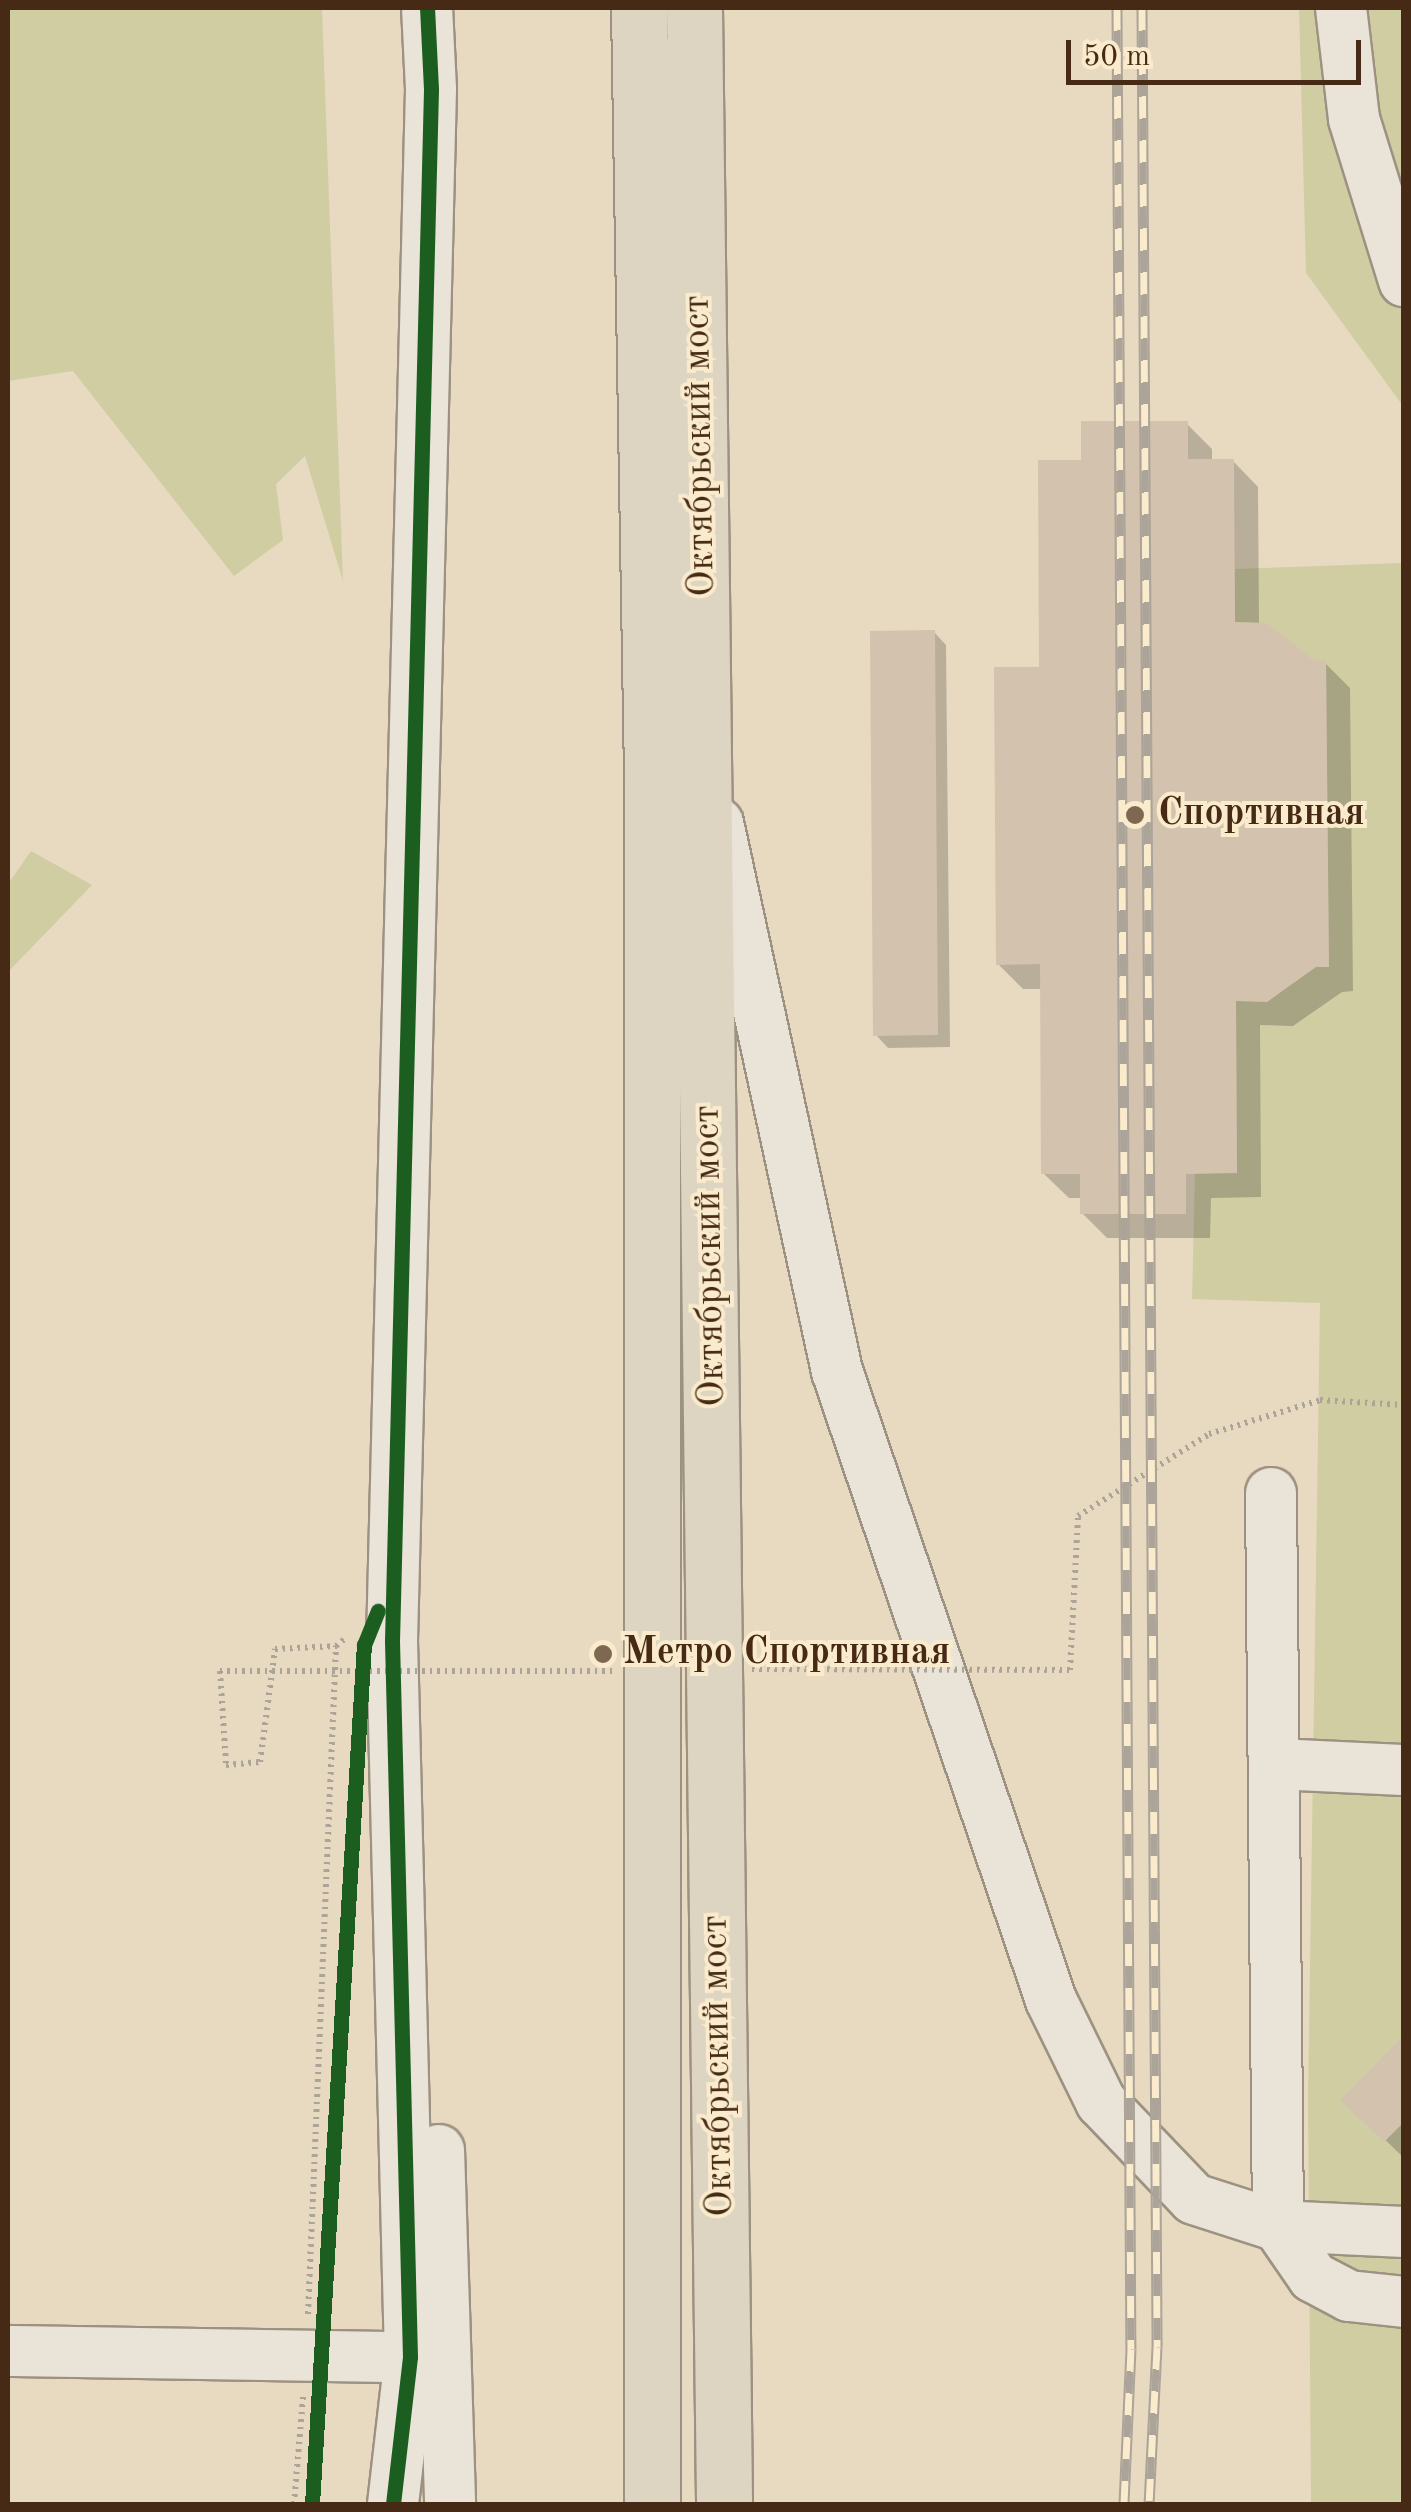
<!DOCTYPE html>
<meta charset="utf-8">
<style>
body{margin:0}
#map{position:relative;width:1411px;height:2512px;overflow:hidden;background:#e7dac0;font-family:"Old Standard TT",serif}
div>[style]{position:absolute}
.green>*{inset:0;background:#d0cda3}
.shadow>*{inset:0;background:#0003}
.building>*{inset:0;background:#d2c2ae}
.path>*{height:6px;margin-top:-3px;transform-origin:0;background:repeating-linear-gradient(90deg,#aca499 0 2.5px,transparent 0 7.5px)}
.roads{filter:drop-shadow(2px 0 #9d9281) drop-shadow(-2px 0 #9d9281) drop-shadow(0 2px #9d9281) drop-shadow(0 -2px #9d9281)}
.minor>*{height:50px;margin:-25px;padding:0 25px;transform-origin:25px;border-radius:25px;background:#eae3d7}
.major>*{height:55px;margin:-27.5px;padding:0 27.5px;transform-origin:27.5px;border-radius:27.5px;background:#ddd4c2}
.rail>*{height:11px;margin-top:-5.5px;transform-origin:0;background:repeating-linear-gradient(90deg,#f9ebcc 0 22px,#aca499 0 44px);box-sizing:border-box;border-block:2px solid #aca499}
.path-bridge>*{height:6px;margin-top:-3px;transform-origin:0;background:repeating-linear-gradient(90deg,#aca499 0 2.5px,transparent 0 7.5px)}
.cycleway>*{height:15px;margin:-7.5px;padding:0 7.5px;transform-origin:7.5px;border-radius:7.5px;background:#1b5e20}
.dots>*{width:28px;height:28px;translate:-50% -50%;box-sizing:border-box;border:5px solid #f9ebcc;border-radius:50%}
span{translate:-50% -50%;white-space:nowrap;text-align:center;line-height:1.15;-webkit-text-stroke:8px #f9ebcc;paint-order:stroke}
.street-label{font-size:38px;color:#462a16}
.poi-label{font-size:38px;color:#462a16;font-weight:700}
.left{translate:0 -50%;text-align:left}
.frame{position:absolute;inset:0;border:10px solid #462a16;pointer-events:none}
.scale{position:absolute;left:1066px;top:40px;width:295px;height:45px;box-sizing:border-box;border:5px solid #462a16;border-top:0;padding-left:12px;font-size:30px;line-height:35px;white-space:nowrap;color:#462a16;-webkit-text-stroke:8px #f9ebcc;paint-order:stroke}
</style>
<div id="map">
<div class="green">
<div style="clip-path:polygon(8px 8px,322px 8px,343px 581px,305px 456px,276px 484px,283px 540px,234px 576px,73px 371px,8px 381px)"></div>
<div style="clip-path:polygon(1299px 8px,1403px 8px,1403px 406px,1306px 273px)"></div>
<div style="clip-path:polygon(1403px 563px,1403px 2504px,1311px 2504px,1308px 2098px,1320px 1303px,1192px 1299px,1195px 1174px,1237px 1172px,1236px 1001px,1267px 1002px,1316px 967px,1329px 966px,1326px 661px,1315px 661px,1263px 623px,1235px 622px,1235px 569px)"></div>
<div style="clip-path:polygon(31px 851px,92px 885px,8px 972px,8px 884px)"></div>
</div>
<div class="shadow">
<div style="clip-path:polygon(1187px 424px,1212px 449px,1212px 462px,1233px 461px,1258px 487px,1259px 625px,1315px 663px,1325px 663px,1350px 688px,1353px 991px,1342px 992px,1293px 1026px,1260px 1025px,1261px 1197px,1211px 1198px,1210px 1238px,1107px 1238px,1082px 1213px,1082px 1198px,1069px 1198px,1043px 1173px,1043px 989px,1023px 989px,998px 964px,1042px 669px,1084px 463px)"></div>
<div style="clip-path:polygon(934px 632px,946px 645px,950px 1047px,888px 1048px,876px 1035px)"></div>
<div style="clip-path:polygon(1404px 2038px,1404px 2158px,1344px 2100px)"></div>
</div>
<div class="building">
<div style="clip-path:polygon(1081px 421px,1188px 421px,1188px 459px,1234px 459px,1235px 622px,1267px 623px,1315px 661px,1326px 660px,1329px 967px,1316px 967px,1267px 1002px,1236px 1001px,1237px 1173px,1186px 1174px,1186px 1214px,1080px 1214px,1080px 1174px,1041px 1174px,1040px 964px,996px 965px,994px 667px,1039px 667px,1038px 460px,1081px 460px)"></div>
<div style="clip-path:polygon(935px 630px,938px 1035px,873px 1036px,870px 631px)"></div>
<div style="clip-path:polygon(1404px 2035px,1404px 2122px,1384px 2142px,1340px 2100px)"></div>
</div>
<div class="path">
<div style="left:1070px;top:1670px;width:154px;rotate:-87deg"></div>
<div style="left:1078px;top:1516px;width:155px;rotate:-32deg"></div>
<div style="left:1209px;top:1434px;width:116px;rotate:-17deg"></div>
<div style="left:1320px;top:1400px;width:84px;rotate:3.4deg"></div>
<div style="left:220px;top:1671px;width:94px;rotate:86.3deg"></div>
<div style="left:226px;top:1765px;width:34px;rotate:-5deg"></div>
<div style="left:260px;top:1762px;width:114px;rotate:-82.4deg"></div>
<div style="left:275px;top:1649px;width:62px;rotate:-2.8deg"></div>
<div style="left:308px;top:2314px;width:669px;rotate:-87.6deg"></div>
<div style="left:336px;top:1646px;width:14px;rotate:-39deg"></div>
<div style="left:294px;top:2504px;width:108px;rotate:-85.2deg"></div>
</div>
<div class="roads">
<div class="minor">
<div style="left:1341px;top:8px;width:112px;rotate:83.3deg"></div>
<div style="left:1354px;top:119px;width:170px;rotate:72.8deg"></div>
<div style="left:718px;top:823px;width:561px;rotate:77.75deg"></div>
<div style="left:837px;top:1371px;width:664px;rotate:71.21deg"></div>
<div style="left:1051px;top:2000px;width:114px;rotate:63.9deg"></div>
<div style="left:1101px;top:2102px;width:134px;rotate:46.2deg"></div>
<div style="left:1194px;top:2199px;width:88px;rotate:17.8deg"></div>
<div style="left:1278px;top:2226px;width:126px;rotate:2.7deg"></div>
<div style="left:1271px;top:1493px;width:733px;rotate:89.45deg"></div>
<div style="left:1278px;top:2226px;width:62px;rotate:55.5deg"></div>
<div style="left:1313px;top:2277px;width:41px;rotate:27.8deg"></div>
<div style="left:1349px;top:2296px;width:55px;rotate:6.2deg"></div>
<div style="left:1275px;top:1764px;width:129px;rotate:2.7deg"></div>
<div style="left:439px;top:2150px;width:354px;rotate:88.2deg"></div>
<div style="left:8px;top:2351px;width:402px;rotate:0.9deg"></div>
<div style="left:393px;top:2504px;width:148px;rotate:-83.4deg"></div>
<div style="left:410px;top:2357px;width:716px;rotate:-91.44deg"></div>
<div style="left:392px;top:1641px;width:1552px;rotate:-88.56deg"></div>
<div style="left:431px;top:89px;width:81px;rotate:-92.8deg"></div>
</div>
<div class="major">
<div style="left:639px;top:8px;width:768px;rotate:89.03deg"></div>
<div style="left:652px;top:776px;width:1728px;rotate:90deg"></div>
<div style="left:694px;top:8px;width:2496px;rotate:89.31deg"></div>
</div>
</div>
<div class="rail">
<div style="left:1117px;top:8px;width:2341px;rotate:89.66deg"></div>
<div style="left:1131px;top:2349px;width:155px;rotate:92.6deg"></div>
<div style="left:1142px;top:8px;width:2339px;rotate:89.63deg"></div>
<div style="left:1157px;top:2347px;width:157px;rotate:92.9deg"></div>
</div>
<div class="path-bridge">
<div style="left:752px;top:1669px;width:318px;rotate:0.2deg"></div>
<div style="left:220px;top:1671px;width:394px"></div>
</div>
<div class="cycleway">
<div style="left:312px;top:2504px;width:861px;rotate:-86.54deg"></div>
<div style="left:364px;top:1645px;width:37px;rotate:-68deg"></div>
<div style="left:393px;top:2504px;width:148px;rotate:-83.4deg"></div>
<div style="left:410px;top:2357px;width:716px;rotate:-91.44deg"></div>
<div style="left:392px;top:1641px;width:1552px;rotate:-88.56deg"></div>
<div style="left:431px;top:89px;width:81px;rotate:-92.8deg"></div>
</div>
<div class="dots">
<div style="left:1135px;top:815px;background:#7e6852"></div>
<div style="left:603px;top:1654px;background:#7e6852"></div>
</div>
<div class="street-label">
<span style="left:701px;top:446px;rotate:-91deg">Октябрьский мост</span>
<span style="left:711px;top:1256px;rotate:-91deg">Октябрьский мост</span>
<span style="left:719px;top:2066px;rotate:-91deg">Октябрьский мост</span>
</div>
<div class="poi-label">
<span class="left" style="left:1158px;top:815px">Спортивная</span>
<span class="left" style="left:623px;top:1654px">Метро Спортивная</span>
</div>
<div class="frame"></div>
<div class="scale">50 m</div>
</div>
